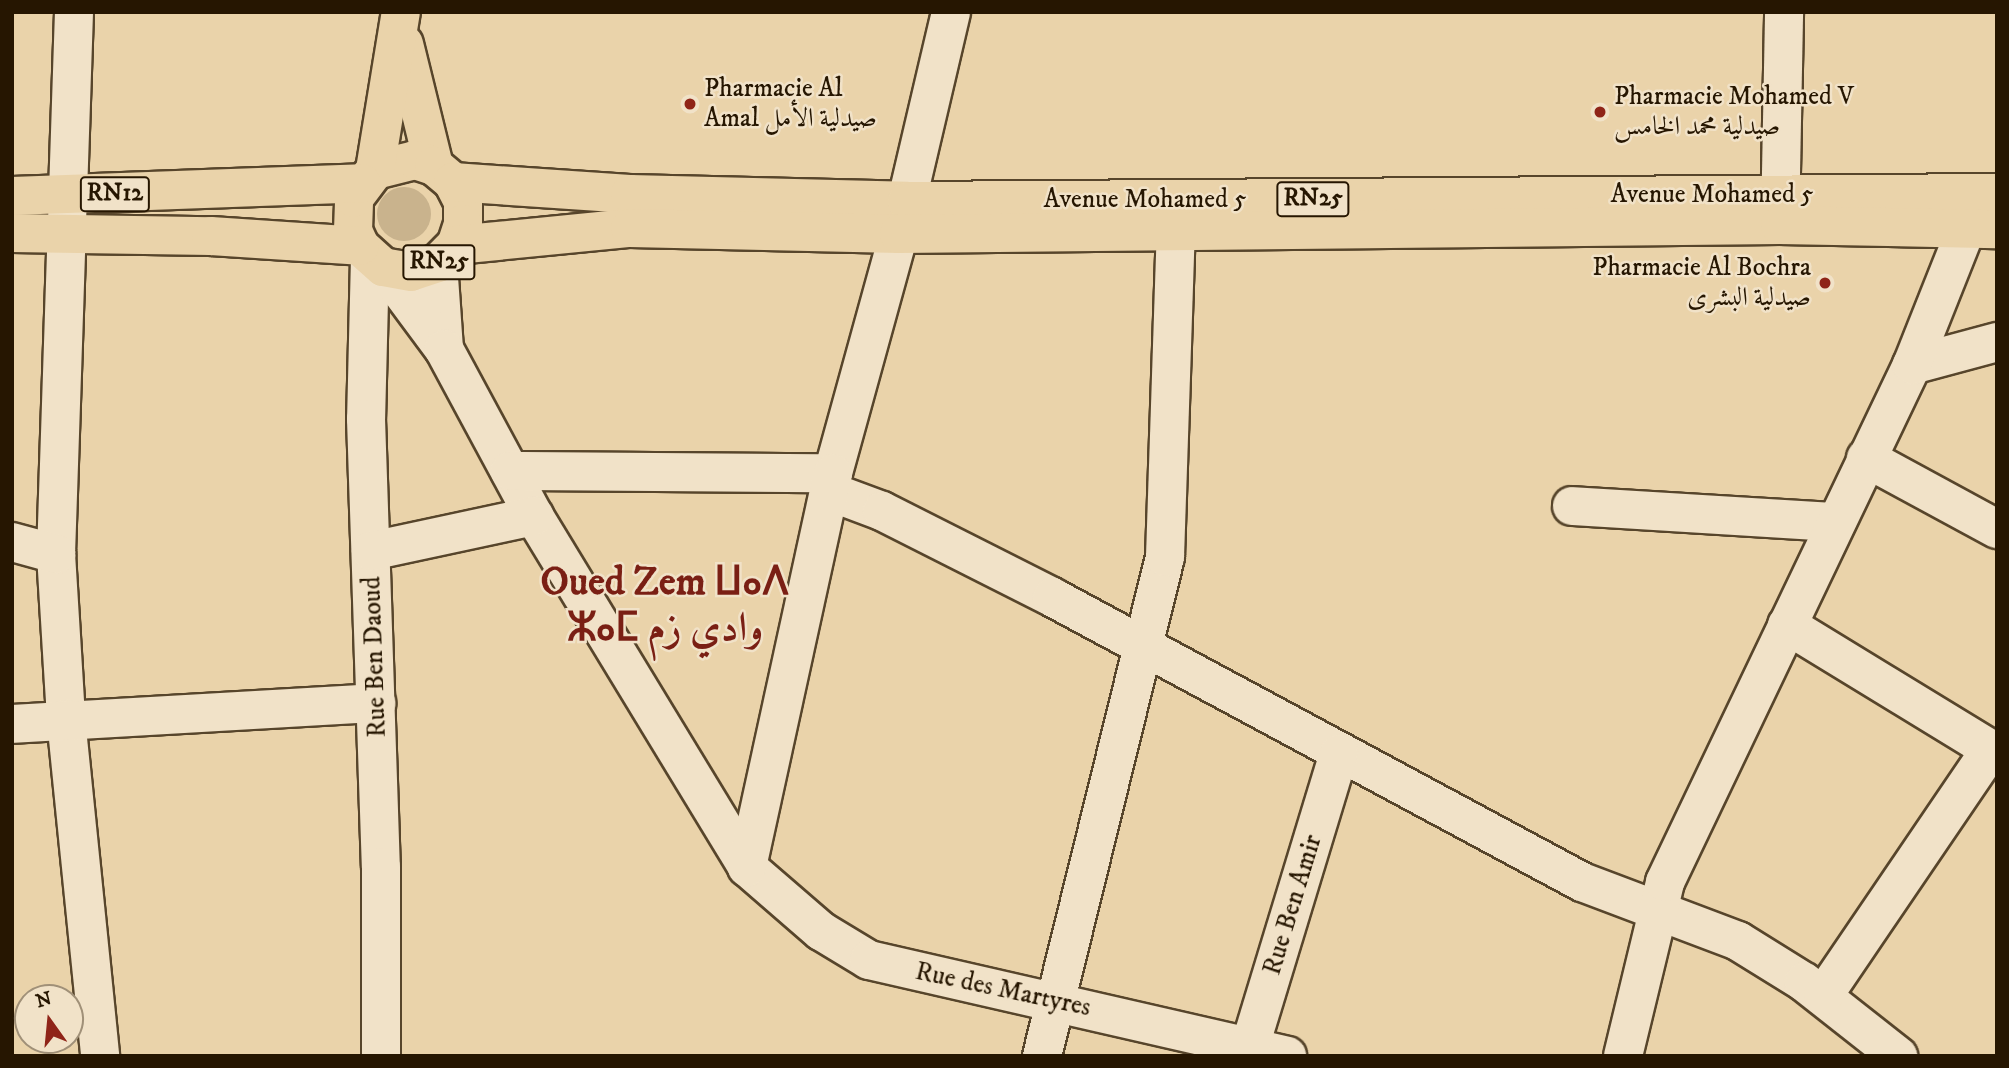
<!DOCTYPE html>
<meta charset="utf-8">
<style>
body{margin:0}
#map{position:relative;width:2009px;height:1068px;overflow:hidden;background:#ead3aa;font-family:"IM FELL DW Pica",Amiri,"Noto Sans Tifinagh",serif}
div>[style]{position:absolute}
.green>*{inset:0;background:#c9b38d}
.round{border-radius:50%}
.roads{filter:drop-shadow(2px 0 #57452b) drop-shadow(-2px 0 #57452b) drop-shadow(0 2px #57452b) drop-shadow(0 -2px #57452b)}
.minor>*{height:38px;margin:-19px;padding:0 19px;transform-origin:19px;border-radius:19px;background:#f1e2c8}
.major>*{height:38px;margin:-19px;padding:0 19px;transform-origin:19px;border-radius:19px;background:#ead3aa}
.dots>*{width:19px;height:19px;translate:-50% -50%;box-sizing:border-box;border:4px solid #f1e2c8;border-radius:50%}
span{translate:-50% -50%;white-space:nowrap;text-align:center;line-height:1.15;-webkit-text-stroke:5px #f1e2c8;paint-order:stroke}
.shield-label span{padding:2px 5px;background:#f1e2c8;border:2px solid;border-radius:5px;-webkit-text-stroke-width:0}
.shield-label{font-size:24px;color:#261601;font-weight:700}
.poi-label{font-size:26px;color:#261601}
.left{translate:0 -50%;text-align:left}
.right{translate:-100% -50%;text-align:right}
.street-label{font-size:26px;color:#261601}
.town-label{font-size:40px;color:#7a1f14;font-weight:700}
.frame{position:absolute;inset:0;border:14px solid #261601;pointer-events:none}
.north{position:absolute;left:14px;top:984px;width:70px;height:70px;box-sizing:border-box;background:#f1e2c8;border:2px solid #a09078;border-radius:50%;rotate:345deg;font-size:19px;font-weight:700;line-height:28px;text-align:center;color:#261601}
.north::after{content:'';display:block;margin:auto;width:24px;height:32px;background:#8f2418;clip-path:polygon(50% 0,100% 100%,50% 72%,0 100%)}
</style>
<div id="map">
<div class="green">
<div class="round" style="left:377px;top:187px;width:54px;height:54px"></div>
</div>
<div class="roads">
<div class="minor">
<div style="left:74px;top:12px;width:542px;rotate:91.9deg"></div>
<div style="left:56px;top:554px;width:165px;rotate:86.5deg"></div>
<div style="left:66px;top:719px;width:339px;rotate:84.2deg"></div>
<div style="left:1780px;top:225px;width:213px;rotate:-88.9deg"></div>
<div style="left:370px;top:258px;width:161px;rotate:91.4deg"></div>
<div style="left:366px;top:419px;width:448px;rotate:88.1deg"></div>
<div style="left:381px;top:867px;width:189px;rotate:90deg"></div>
<div style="left:438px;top:263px;width:86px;rotate:86deg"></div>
<div style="left:383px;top:267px;width:102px;rotate:53.4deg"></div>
<div style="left:444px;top:349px;width:190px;rotate:61.7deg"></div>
<div style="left:534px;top:516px;width:411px;rotate:58.7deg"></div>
<div style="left:747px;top:867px;width:98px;rotate:40.9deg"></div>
<div style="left:821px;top:931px;width:56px;rotate:31.1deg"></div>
<div style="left:869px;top:960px;width:429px;rotate:12.9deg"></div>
<div style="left:1912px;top:365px;width:88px;rotate:-15.1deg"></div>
<div style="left:1866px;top:458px;width:149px;rotate:28.5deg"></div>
<div style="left:510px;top:471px;width:323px;rotate:0.4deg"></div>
<div style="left:833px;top:473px;width:248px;rotate:-74.6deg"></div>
<div style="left:899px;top:234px;width:228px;rotate:-76.8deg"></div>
<div style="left:831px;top:492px;width:54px;rotate:20.4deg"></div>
<div style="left:882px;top:511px;width:191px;rotate:26.8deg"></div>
<div style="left:1052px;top:597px;width:602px;rotate:28.27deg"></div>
<div style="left:1582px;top:882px;width:167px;rotate:20.7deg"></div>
<div style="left:1738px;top:941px;width:78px;rotate:31.8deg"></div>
<div style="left:1804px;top:982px;width:120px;rotate:38.2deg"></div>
<div style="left:1572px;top:506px;width:263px;rotate:3.5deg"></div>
<div style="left:12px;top:542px;width:46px;rotate:15.3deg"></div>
<div style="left:371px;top:551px;width:167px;rotate:-12.1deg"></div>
<div style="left:1787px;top:625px;width:246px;rotate:31.4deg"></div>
<div style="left:12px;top:724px;width:365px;rotate:-3.3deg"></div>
<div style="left:747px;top:867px;width:403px;rotate:-77.7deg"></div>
<div style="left:1823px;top:996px;width:299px;rotate:-55.8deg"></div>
<div style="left:1042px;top:1056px;width:514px;rotate:-76.15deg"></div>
<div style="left:1165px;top:557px;width:357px;rotate:-88.1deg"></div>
<div style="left:1247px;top:1056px;width:316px;rotate:-73.1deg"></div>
<div style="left:1623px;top:1056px;width:179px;rotate:-76.4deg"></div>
<div style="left:1665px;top:882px;width:573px;rotate:-64.46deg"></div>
<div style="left:1912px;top:365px;width:149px;rotate:-68.3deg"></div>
</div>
<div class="major">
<div style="left:404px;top:44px;width:126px;rotate:76.2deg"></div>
<div style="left:375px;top:170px;width:41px;rotate:-14deg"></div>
<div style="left:415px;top:160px;width:20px;rotate:18deg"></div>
<div style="left:434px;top:166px;width:25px;rotate:40deg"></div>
<div style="left:453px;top:182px;width:22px;rotate:63deg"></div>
<div style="left:463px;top:202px;width:22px;rotate:90deg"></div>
<div style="left:463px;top:224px;width:22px;rotate:108deg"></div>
<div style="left:456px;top:245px;width:25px;rotate:135deg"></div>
<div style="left:438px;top:263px;width:28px;rotate:162deg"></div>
<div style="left:411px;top:272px;width:28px;rotate:-170deg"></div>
<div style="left:383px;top:267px;width:31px;rotate:-138deg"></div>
<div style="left:360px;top:246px;width:17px;rotate:-115deg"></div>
<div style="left:353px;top:231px;width:33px;rotate:-88deg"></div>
<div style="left:354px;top:198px;width:35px;rotate:-53deg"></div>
<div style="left:375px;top:170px;width:160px;rotate:-80.7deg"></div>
<div style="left:453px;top:182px;width:177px;rotate:3.9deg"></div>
<div style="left:630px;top:194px;width:277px;rotate:1.4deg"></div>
<div style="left:907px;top:201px;width:1090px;rotate:-0.42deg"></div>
<div style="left:12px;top:196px;width:350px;rotate:-2.1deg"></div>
<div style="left:12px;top:233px;width:199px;rotate:0.9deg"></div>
<div style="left:211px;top:236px;width:149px;rotate:3.8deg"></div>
<div style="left:456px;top:245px;width:175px;rotate:-5.6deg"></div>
<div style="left:630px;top:228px;width:269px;rotate:1.3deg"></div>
<div style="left:899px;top:234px;width:881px;rotate:-0.59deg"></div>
<div style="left:1780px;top:225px;width:217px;rotate:1.1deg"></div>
</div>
</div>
<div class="dots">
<div style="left:690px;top:104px;background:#8f2418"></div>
<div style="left:1600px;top:112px;background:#8f2418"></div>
<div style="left:1825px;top:283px;background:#8f2418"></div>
</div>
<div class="shield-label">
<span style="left:115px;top:194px">RN12</span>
<span style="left:1313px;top:199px">RN25</span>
<span style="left:439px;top:262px">RN25</span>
</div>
<div class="poi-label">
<span class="left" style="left:704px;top:104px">Pharmacie Al<br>Amal صيدلية الأمل</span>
<span class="left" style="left:1614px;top:112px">Pharmacie Mohamed V<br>صيدلية محمد الخامس</span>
<span class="right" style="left:1811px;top:283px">Pharmacie Al Bochra<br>صيدلية البشرى</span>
</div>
<div class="street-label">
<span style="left:1712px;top:195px">Avenue Mohamed 5</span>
<span style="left:1145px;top:200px">Avenue Mohamed 5</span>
<span style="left:375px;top:657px;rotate:-92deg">Rue Ben Daoud</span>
<span style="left:1293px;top:905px;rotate:-73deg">Rue Ben Amir</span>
<span style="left:1003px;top:990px;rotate:12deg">Rue des Martyres</span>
</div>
<div class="town-label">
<span style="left:665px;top:606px">Oued Zem ⵡⴰⴷ<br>ⵣⴰⵎ وادي زم</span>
</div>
<div class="frame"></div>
<div class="north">N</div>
</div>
